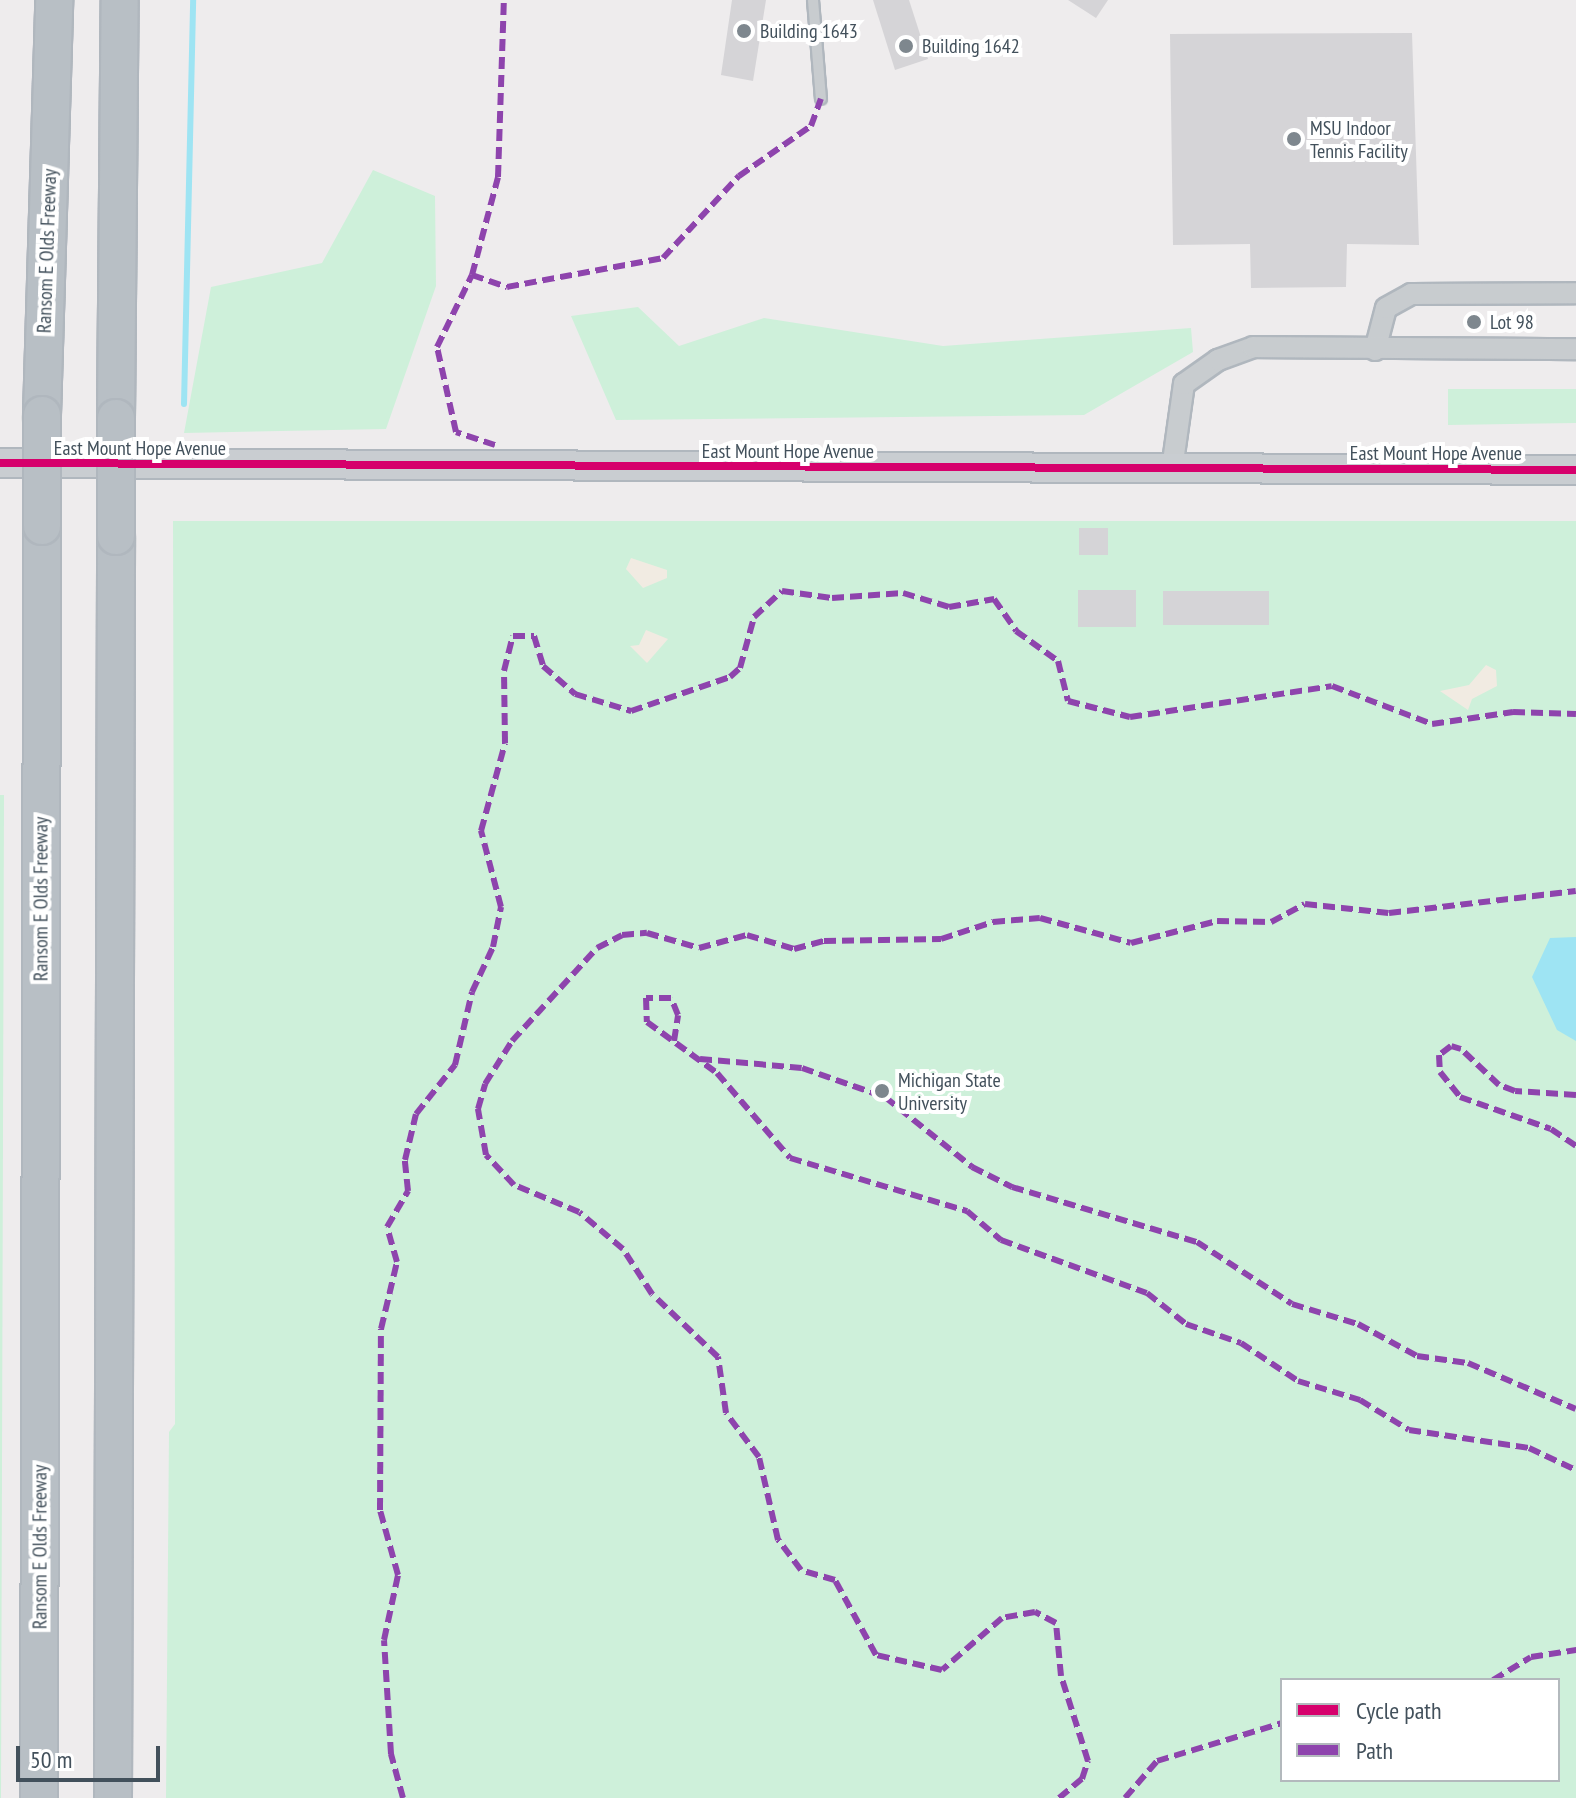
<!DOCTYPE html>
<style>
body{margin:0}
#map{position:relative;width:1576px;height:1798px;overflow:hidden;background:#eeeced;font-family:"PT Sans Narrow",sans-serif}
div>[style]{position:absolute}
.green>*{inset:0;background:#cef0da}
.sand>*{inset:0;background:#f1ebe2}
.water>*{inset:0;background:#9ee4f3}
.stream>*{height:6px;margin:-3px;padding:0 3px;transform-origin:3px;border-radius:3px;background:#9ee4f3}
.building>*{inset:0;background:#d5d4d7}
.roads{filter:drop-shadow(2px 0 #b0b7be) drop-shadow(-2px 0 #b0b7be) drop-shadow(0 2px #b0b7be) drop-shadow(0 -2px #b0b7be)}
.lane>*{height:10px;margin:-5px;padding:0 5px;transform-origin:5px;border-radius:5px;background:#c8cccf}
.street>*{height:20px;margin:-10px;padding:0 10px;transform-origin:10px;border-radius:10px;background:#c8cccf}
.secondary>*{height:28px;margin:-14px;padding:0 14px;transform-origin:14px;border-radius:14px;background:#c9cdd1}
.highway>*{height:36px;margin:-18px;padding:0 18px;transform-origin:18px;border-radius:18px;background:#b8bfc5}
.bridges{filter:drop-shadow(2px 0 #b0b7be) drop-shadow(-2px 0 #b0b7be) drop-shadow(0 2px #b0b7be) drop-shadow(0 -2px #b0b7be)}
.highway-bridge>*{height:36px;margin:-18px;padding:0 18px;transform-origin:18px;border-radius:18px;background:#b8bfc5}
.quiet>*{height:6px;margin-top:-3px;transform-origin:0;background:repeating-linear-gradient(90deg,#8e44ad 0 12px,transparent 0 18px)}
.cycleway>*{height:8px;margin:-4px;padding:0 4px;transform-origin:4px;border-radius:4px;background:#d6006c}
.dots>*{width:22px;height:22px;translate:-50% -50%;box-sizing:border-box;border:4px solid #fff;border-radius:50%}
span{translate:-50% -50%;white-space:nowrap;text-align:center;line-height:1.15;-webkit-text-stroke:8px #fff;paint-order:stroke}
.poi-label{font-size:20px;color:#42505b}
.left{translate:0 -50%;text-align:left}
.street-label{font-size:20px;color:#42505b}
.legend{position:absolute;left:1280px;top:1678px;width:280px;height:104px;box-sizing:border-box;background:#fff;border:2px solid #b3b9bd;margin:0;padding:10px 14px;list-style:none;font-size:24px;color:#42505b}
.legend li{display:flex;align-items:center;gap:16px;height:40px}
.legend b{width:40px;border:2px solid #b3b9bd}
.scale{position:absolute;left:16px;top:1746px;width:144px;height:36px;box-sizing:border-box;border:4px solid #42505b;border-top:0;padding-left:10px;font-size:24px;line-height:28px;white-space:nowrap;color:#42505b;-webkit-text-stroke:6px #fff;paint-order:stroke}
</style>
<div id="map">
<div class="green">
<div style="clip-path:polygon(373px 170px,435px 196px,436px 286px,386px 429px,184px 433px,211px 287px,322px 263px)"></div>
<div style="clip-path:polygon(638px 307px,679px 346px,764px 318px,943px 346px,1191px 328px,1193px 352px,1084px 415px,616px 420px,571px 316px)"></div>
<div style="clip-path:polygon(1448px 389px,1576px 389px,1576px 423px,1448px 425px)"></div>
<div style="clip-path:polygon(evenodd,173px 521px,1576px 521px,1576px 1798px,166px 1798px,169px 1432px,175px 1424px,173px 521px,1282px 1680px,1558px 1680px,1558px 1780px,1282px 1780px,1282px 1680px)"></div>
<div style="clip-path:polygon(0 795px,4px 795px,1px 1798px,0 1798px)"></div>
</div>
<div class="sand">
<div style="clip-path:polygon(631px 558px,667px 570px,667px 578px,643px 588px,626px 569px)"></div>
<div style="clip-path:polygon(646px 630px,668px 639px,647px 663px,630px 646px,639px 645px)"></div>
<div style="clip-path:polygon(1486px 665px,1496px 670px,1497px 686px,1472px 699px,1468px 710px,1440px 691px,1469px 685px)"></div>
</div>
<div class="water">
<div style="clip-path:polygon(1576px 937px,1576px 1041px,1557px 1030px,1532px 977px,1550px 938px)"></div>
</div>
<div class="stream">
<div style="left:184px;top:404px;width:404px;rotate:-88.7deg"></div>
</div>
<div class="building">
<div style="clip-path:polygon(732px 0,766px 0,753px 81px,721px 75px)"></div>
<div style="clip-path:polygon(873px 0,909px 0,928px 59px,895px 70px)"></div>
<div style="clip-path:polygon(1068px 0,1108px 0,1096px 18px)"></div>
<div style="clip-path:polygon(1412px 33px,1419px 245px,1347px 244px,1346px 287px,1251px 288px,1250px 244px,1173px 245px,1170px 34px)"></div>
<div style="clip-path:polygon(1079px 528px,1108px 528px,1108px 555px,1079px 555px)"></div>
<div style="clip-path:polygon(1078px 590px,1136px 590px,1136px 627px,1078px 627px)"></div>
<div style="clip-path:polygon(1163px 591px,1269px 591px,1269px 625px,1163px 625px)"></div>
</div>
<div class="roads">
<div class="lane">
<div style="left:813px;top:0;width:99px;rotate:85.4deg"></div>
</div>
<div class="street">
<div style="left:1375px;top:350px;width:43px;rotate:-75.3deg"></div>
<div style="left:1386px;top:308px;width:29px;rotate:-29deg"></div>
<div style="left:1411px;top:294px;width:165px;rotate:-0.3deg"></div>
<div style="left:1172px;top:469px;width:86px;rotate:-82deg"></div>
<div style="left:1184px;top:384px;width:42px;rotate:-35.2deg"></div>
<div style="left:1218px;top:360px;width:37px;rotate:-20deg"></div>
<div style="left:1253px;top:347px;width:323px;rotate:0.4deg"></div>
</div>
<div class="secondary">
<div style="left:0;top:463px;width:1576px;rotate:0.25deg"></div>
</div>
<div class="highway">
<div style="left:42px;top:415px;width:415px;rotate:-88.3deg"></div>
<div style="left:116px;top:418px;width:418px;rotate:-89.5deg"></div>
<div style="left:39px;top:1798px;width:1272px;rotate:-89.86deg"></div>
<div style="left:113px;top:1798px;width:1262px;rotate:-89.86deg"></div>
</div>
</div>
<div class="bridges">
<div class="highway-bridge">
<div style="left:42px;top:526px;width:111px;rotate:-90deg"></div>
<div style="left:116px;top:536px;width:118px;rotate:-90deg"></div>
</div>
</div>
<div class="quiet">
<div style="left:472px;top:275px;width:37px;rotate:19deg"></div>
<div style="left:507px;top:287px;width:159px;rotate:-10.5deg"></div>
<div style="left:663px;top:258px;width:112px;rotate:-47.2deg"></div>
<div style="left:739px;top:176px;width:88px;rotate:-34.8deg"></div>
<div style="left:811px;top:126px;width:29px;rotate:-70deg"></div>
<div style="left:495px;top:445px;width:41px;rotate:-161.6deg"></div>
<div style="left:456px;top:432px;width:87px;rotate:-102.6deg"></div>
<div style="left:437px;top:347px;width:80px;rotate:-64.1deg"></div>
<div style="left:472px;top:275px;width:101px;rotate:-75.1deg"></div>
<div style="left:498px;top:177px;width:177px;rotate:-88.1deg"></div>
<div style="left:674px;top:1041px;width:26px;rotate:-81deg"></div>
<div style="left:678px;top:1015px;width:18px;rotate:-112deg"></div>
<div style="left:671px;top:998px;width:25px;rotate:180deg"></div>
<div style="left:646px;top:998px;width:24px;rotate:88deg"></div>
<div style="left:647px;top:1022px;width:87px;rotate:36.1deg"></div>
<div style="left:717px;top:1073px;width:112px;rotate:49.3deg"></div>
<div style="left:790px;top:1158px;width:185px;rotate:16.7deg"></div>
<div style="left:967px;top:1211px;width:45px;rotate:40.5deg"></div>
<div style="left:1001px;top:1240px;width:155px;rotate:20deg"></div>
<div style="left:1147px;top:1293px;width:50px;rotate:38.5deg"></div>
<div style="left:1186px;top:1324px;width:58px;rotate:19.1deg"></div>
<div style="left:1241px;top:1343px;width:69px;rotate:33.7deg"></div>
<div style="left:1298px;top:1381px;width:65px;rotate:17deg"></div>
<div style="left:1360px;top:1400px;width:57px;rotate:31.5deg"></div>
<div style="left:1409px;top:1430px;width:121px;rotate:8.5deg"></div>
<div style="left:1529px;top:1448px;width:52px;rotate:25.1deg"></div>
<div style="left:700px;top:1059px;width:102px;rotate:5deg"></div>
<div style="left:802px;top:1068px;width:88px;rotate:19.3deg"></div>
<div style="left:885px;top:1097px;width:112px;rotate:38.8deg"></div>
<div style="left:972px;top:1167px;width:45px;rotate:26.6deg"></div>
<div style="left:1012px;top:1187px;width:193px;rotate:16.6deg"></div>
<div style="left:1197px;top:1242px;width:113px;rotate:33.1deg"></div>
<div style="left:1292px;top:1304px;width:69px;rotate:16.9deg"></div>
<div style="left:1358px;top:1324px;width:67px;rotate:28.5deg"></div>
<div style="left:1417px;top:1356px;width:51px;rotate:7.8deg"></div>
<div style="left:1468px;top:1363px;width:117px;rotate:23.1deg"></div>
<div style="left:1576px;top:1095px;width:61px;rotate:-176.2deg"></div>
<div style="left:1515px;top:1091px;width:17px;rotate:-159deg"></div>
<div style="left:1499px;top:1085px;width:52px;rotate:-136.5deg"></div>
<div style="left:1461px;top:1049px;width:10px;rotate:-163deg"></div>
<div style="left:1451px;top:1046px;width:15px;rotate:143deg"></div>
<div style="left:1439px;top:1055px;width:17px;rotate:87deg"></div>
<div style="left:1440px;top:1072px;width:32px;rotate:51deg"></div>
<div style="left:1460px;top:1097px;width:96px;rotate:19.4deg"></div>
<div style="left:1551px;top:1129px;width:30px;rotate:34deg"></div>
<div style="left:1493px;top:1680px;width:44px;rotate:-31.2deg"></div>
<div style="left:1531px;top:1657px;width:46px;rotate:-8.8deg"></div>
<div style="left:403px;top:1798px;width:46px;rotate:-105.3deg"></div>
<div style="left:391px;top:1754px;width:114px;rotate:-93.5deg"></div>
<div style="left:384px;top:1640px;width:66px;rotate:-77.8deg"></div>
<div style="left:398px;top:1575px;width:67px;rotate:-105.5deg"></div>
<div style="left:380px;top:1510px;width:181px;rotate:-89.7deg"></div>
<div style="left:381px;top:1329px;width:69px;rotate:-76.6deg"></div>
<div style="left:397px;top:1262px;width:36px;rotate:-106deg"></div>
<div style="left:387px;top:1227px;width:42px;rotate:-59.7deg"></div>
<div style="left:408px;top:1191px;width:31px;rotate:-96deg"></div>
<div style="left:405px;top:1160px;width:47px;rotate:-76.6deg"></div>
<div style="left:416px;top:1114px;width:63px;rotate:-51.5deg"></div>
<div style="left:455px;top:1065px;width:75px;rotate:-76.9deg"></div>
<div style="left:472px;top:992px;width:50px;rotate:-65deg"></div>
<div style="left:493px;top:947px;width:41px;rotate:-78.7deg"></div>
<div style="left:501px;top:907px;width:79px;rotate:-104.7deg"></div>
<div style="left:481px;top:831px;width:91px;rotate:-74.7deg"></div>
<div style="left:505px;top:743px;width:72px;rotate:-90.8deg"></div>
<div style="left:504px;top:671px;width:36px;rotate:-76deg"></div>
<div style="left:513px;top:636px;width:21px"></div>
<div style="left:534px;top:636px;width:31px;rotate:73deg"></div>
<div style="left:543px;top:666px;width:43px;rotate:41.2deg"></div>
<div style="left:575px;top:694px;width:59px;rotate:16.9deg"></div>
<div style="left:631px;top:711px;width:105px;rotate:-19deg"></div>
<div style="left:730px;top:677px;width:13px;rotate:-42deg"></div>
<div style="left:740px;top:668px;width:53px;rotate:-74.6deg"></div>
<div style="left:754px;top:617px;width:38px;rotate:-43deg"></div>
<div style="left:782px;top:591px;width:50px;rotate:8deg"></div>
<div style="left:832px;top:598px;width:71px;rotate:-4deg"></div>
<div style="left:903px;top:593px;width:48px;rotate:16.9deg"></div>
<div style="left:949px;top:607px;width:46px;rotate:-10.1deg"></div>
<div style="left:994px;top:599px;width:39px;rotate:55deg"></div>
<div style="left:1016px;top:631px;width:52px;rotate:35.5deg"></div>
<div style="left:1058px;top:661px;width:41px;rotate:76deg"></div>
<div style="left:1068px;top:701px;width:64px;rotate:14.5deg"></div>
<div style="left:1130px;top:717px;width:204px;rotate:-8.7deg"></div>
<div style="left:1332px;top:686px;width:107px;rotate:20.8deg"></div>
<div style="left:1432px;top:724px;width:82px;rotate:-8.4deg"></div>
<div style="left:1513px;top:712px;width:63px;rotate:1.8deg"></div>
<div style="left:1059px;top:1798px;width:30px;rotate:-40deg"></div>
<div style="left:1082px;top:1779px;width:19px;rotate:-72deg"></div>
<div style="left:1088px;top:1761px;width:89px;rotate:-107.6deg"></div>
<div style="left:1061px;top:1676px;width:53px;rotate:-95.4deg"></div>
<div style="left:1056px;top:1623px;width:24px;rotate:-152deg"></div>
<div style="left:1035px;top:1612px;width:34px;rotate:170deg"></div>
<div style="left:1002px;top:1618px;width:79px;rotate:139.1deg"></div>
<div style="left:942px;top:1670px;width:68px;rotate:-167.2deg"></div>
<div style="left:876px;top:1655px;width:85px;rotate:-118.7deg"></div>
<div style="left:835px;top:1580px;width:35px;rotate:-164deg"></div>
<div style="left:801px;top:1570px;width:38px;rotate:-127deg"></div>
<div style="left:778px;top:1540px;width:85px;rotate:-102.9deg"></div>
<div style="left:759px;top:1457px;width:55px;rotate:-126.9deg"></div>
<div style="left:726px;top:1413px;width:57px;rotate:-98.1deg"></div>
<div style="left:718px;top:1357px;width:91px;rotate:-136.3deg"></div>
<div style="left:652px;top:1294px;width:54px;rotate:-122.8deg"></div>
<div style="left:623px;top:1249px;width:57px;rotate:-139.9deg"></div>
<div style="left:579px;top:1212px;width:70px;rotate:-157.4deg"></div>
<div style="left:514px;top:1185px;width:41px;rotate:-133deg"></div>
<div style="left:486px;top:1155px;width:47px;rotate:-99.9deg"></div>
<div style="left:478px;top:1109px;width:26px;rotate:-74deg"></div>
<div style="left:485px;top:1084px;width:51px;rotate:-57.9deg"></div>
<div style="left:512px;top:1041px;width:126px;rotate:-47.6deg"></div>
<div style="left:597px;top:948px;width:28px;rotate:-27deg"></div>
<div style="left:622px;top:935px;width:25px;rotate:-5deg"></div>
<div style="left:647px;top:933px;width:54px;rotate:16.1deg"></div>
<div style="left:699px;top:948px;width:50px;rotate:-15.2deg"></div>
<div style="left:747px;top:935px;width:49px;rotate:16.6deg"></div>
<div style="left:794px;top:949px;width:31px;rotate:-15deg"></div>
<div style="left:824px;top:941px;width:117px;rotate:-1deg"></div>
<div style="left:941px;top:939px;width:55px;rotate:-18.1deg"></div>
<div style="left:993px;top:922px;width:47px;rotate:-4.9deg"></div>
<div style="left:1040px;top:918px;width:94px;rotate:15.4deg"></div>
<div style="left:1131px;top:943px;width:89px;rotate:-14.3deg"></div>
<div style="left:1217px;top:921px;width:54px;rotate:1.1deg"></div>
<div style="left:1271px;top:922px;width:38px;rotate:-28deg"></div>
<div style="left:1305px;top:904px;width:84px;rotate:6.1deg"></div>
<div style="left:1389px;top:913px;width:188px;rotate:-6.7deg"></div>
<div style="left:1125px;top:1798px;width:49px;rotate:-49.1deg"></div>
<div style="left:1157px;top:1761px;width:131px;rotate:-16.9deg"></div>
</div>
<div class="cycleway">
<div style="left:0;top:463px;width:1576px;rotate:0.25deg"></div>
</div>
<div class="dots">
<div style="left:744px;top:31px;background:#7e878e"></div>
<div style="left:906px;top:46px;background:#7e878e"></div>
<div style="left:1294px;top:139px;background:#7e878e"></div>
<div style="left:1474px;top:322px;background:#7e878e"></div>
<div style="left:882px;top:1091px;background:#7e878e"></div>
</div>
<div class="poi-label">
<span class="left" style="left:760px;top:31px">Building 1643</span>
<span class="left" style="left:922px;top:46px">Building 1642</span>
<span class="left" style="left:1310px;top:140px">MSU Indoor<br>Tennis Facility</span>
<span class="left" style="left:1490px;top:322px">Lot 98</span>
<span class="left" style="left:898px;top:1092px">Michigan State<br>University</span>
</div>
<div class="street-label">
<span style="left:47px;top:251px;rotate:-88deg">Ransom E Olds Freeway</span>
<span style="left:140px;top:448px">East Mount Hope Avenue</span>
<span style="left:788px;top:451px">East Mount Hope Avenue</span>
<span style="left:1436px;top:453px">East Mount Hope Avenue</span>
<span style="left:41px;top:899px;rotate:-90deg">Ransom E Olds Freeway</span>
<span style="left:40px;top:1547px;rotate:-90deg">Ransom E Olds Freeway</span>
</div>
<ul class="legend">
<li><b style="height:10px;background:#d6006c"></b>Cycle path</li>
<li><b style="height:10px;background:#8e44ad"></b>Path</li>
</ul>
<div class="scale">50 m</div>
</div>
